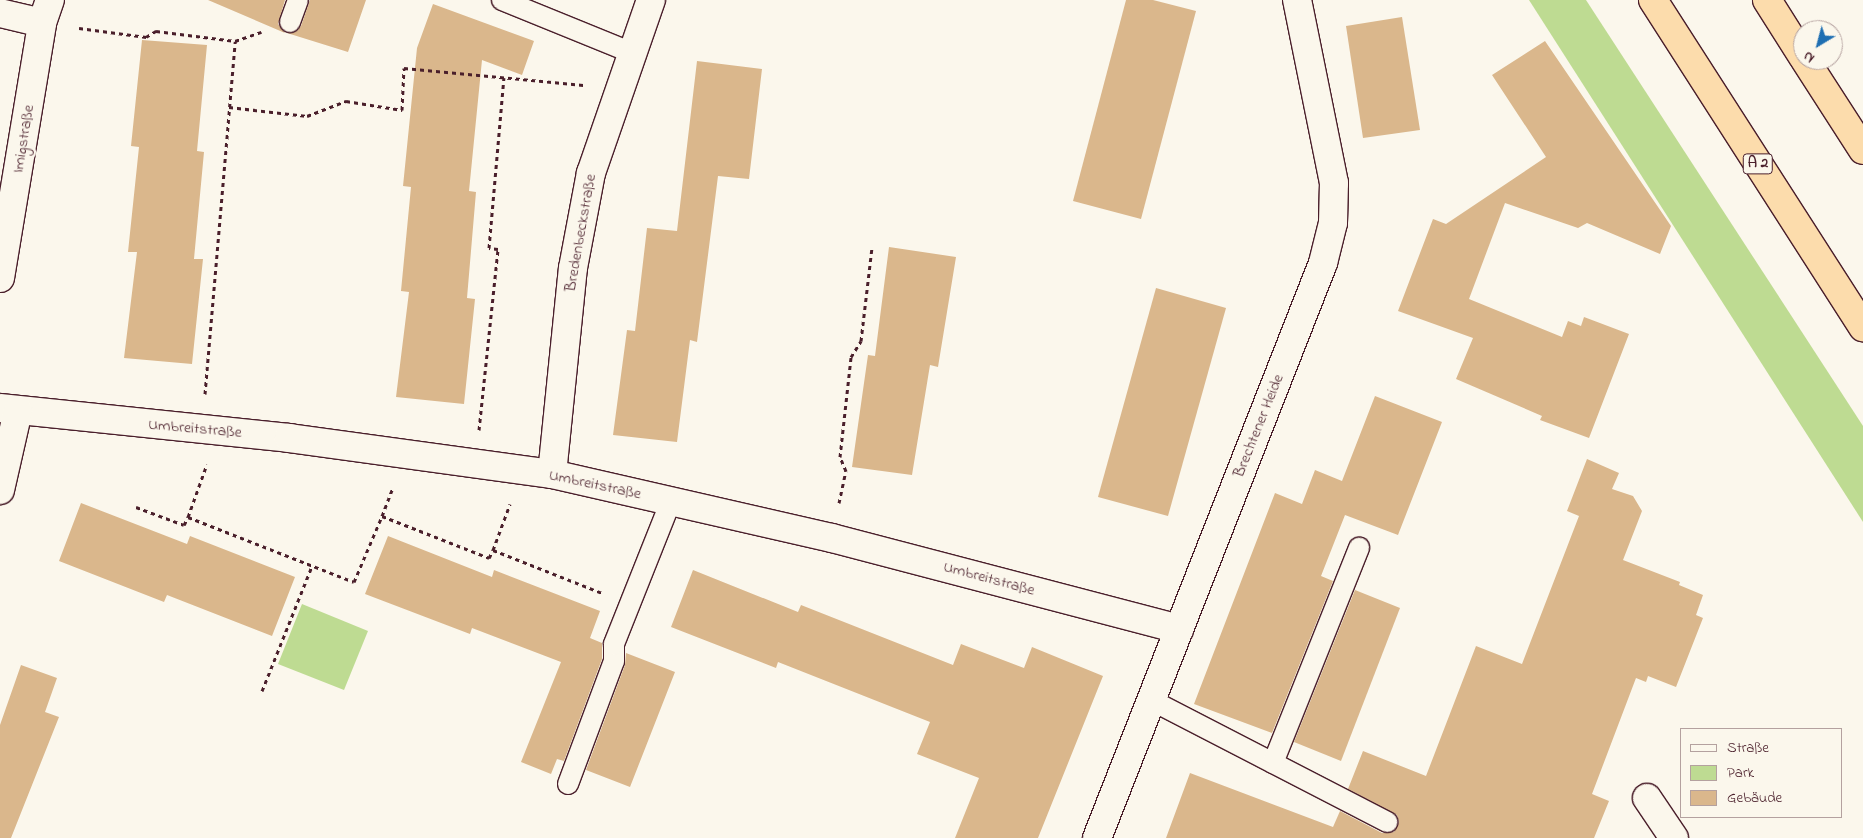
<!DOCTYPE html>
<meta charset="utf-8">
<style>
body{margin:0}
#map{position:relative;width:1863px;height:838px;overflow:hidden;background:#fbf7ec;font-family:"Indie Flower",sans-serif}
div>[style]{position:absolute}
.green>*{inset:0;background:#bedb92}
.building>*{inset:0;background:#dab78c}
.path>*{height:3px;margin-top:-1.5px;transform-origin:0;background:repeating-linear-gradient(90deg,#4a1f2b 0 4px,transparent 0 8px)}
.roads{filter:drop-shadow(1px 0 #4a1f2b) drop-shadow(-1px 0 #4a1f2b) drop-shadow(0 1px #4a1f2b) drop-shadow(0 -1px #4a1f2b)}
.service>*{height:20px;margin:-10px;padding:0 10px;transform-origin:10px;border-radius:10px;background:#fbf7ec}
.minor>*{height:28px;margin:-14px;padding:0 14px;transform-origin:14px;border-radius:14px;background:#fbf7ec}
.motorway>*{height:28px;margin:-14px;padding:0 14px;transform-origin:14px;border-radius:14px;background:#fcdcac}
span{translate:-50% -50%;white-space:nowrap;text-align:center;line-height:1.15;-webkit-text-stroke:5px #fbf7ec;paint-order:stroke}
.shield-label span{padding:1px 4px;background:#fbf7ec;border:1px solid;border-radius:4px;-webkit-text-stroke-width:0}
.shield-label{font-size:15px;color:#4a1f2b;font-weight:700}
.street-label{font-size:16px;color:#4a1f2b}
.legend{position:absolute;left:1680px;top:728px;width:162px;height:90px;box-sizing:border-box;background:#fbf7ec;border:1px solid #b4a19f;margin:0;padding:6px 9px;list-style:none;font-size:15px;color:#4a1f2b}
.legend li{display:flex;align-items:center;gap:10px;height:25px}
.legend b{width:25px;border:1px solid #b4a19f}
.north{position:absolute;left:1793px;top:20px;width:50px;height:50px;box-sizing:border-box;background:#fbf7ec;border:1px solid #b4a19f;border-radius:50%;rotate:217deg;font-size:14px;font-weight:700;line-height:20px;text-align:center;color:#4a1f2b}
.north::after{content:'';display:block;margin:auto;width:18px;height:22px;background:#1f6fb2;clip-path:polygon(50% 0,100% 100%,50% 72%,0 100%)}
</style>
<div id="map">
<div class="green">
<div style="clip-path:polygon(1529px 0,1586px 0,1863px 426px,1863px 522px)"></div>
<div style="clip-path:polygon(302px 604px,368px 631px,344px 690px,278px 664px)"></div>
</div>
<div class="building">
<div style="clip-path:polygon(208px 0,285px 0,278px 24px,285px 33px)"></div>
<div style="clip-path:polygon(310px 0,366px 0,348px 52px,287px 33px,297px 31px,301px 26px)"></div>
<div style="clip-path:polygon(1126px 0,1153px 0,1196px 11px,1141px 219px,1073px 201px)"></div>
<div style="clip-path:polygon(433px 4px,534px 41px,522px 75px,482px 60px,469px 191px,476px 192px,467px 298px,475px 299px,464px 404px,396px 397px,409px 292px,401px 291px,411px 187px,403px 186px,417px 48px)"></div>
<div style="clip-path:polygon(1402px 17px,1420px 130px,1363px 138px,1346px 26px)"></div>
<div style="clip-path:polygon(142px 40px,207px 45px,197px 151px,204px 152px,194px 259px,203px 259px,192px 364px,124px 358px,137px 252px,128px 252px,139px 147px,131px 146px)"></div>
<div style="clip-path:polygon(1545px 41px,1671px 226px,1660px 254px,1587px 223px,1578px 228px,1505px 203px,1469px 299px,1562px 337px,1568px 321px,1581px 326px,1584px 317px,1629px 334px,1589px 438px,1540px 420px,1542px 416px,1456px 379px,1473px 338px,1398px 311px,1433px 219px,1446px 224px,1546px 157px,1492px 75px)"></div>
<div style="clip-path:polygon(697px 61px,762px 69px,749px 179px,718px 176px,697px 342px,690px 340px,677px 442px,613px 435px,627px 330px,635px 331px,647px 228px,677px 231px)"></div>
<div style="clip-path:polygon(889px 247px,956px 257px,938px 367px,930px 365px,912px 475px,852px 467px,868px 355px,875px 356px)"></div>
<div style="clip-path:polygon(1156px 288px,1226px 308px,1168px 516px,1098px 497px)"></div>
<div style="clip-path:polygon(1375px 396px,1442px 422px,1398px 535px,1345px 515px,1321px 576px,1333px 581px,1272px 733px,1194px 704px,1275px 493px,1302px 504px,1315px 470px,1342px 481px)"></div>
<div style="clip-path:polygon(1587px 459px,1619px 473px,1612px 489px,1633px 496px,1642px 511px,1623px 560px,1680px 582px,1679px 585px,1703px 595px,1696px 615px,1703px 618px,1676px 687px,1648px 676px,1646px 682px,1636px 678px,1592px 794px,1609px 801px,1594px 838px,1166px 838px,1190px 773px,1333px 827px,1340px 811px,1382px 833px,1394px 832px,1399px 822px,1397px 815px,1348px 789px,1363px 751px,1426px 776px,1476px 646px,1522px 664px,1579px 516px,1567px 511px)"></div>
<div style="clip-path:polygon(81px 503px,187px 544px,190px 536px,295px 577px,272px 636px,167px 595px,164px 602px,59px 561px)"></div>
<div style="clip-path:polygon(388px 536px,492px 577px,494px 570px,600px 611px,590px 638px,602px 643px,602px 659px,564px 761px,557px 759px,551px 774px,521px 762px,561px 662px,472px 628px,470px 634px,365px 594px)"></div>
<div style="clip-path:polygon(693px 570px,798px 612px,801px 605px,953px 665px,961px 644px,1024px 668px,1032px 647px,1103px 676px,1038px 838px,955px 838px,979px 778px,917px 754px,930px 722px,778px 662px,776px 668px,671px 627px)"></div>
<div style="clip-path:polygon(1355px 590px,1400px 608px,1341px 761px,1294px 742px)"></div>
<div style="clip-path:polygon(626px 653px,675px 672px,630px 787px,586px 770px,625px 665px)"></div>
<div style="clip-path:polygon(21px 665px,57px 678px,45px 712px,59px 717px,11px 838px,0 838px,0 725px)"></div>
</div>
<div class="path">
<div style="left:79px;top:28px;width:68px;rotate:7.7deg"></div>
<div style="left:146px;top:37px;width:12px;rotate:-31deg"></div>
<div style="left:156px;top:31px;width:80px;rotate:7.2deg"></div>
<div style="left:229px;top:107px;width:79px;rotate:6.6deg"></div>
<div style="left:307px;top:116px;width:42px;rotate:-21deg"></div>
<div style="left:346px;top:101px;width:57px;rotate:9.1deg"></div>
<div style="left:402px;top:110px;width:42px;rotate:-87.3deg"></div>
<div style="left:404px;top:68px;width:180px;rotate:5.4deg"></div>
<div style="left:205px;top:394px;width:354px;rotate:-85.1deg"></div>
<div style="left:235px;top:41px;width:28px;rotate:-19deg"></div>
<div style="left:479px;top:430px;width:182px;rotate:-84deg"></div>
<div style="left:498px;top:249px;width:9px;rotate:-174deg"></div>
<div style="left:489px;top:248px;width:171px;rotate:-85deg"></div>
<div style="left:839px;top:503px;width:33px;rotate:-78deg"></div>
<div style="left:846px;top:471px;width:15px;rotate:-113deg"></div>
<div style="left:840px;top:457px;width:101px;rotate:-83.7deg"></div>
<div style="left:851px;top:357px;width:19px;rotate:-58deg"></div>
<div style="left:861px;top:341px;width:94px;rotate:-83.3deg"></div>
<div style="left:136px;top:507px;width:51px;rotate:20.6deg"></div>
<div style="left:184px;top:525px;width:9px;rotate:-63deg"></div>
<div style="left:188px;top:517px;width:178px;rotate:21.4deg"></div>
<div style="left:354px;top:582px;width:72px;rotate:-67deg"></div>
<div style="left:382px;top:516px;width:115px;rotate:21.4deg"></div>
<div style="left:489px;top:558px;width:9px;rotate:-63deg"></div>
<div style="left:493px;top:550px;width:117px;rotate:21.5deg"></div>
<div style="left:382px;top:516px;width:31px;rotate:-69deg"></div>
<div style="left:188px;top:517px;width:56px;rotate:-70.3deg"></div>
<div style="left:493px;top:550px;width:49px;rotate:-69.7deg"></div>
<div style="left:262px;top:691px;width:135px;rotate:-68.2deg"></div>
</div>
<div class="roads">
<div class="service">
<div style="left:502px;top:0;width:138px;rotate:22.1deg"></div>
<div style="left:290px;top:22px;width:23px;rotate:-70deg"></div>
<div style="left:1151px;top:700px;width:266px;rotate:27.3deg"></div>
<div style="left:1273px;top:763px;width:232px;rotate:-68.2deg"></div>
<div style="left:568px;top:784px;width:131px;rotate:-69.5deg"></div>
<div style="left:614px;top:661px;width:17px;rotate:-90deg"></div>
<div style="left:614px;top:644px;width:154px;rotate:-68.3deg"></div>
</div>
<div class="minor">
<div style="left:0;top:13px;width:43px;rotate:13.4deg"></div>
<div style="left:0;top:278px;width:258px;rotate:-80.6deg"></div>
<div style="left:42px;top:23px;width:24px;rotate:-71deg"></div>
<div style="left:0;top:408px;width:291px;rotate:5.9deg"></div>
<div style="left:289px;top:438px;width:265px;rotate:7.8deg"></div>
<div style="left:552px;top:474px;width:287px;rotate:12.9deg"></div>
<div style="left:832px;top:538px;width:359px;rotate:14.7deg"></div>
<div style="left:552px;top:474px;width:207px;rotate:-84.2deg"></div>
<div style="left:573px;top:268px;width:97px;rotate:-79.3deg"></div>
<div style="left:591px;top:173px;width:183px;rotate:-70.9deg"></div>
<div style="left:0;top:490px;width:81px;rotate:-77.2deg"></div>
<div style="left:1647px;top:798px;width:48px;rotate:56deg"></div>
<div style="left:1097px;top:838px;width:618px;rotate:-68.54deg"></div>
<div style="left:1323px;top:263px;width:41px;rotate:-76deg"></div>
<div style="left:1333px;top:223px;width:40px;rotate:-88.6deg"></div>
<div style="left:1334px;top:183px;width:187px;rotate:-101.4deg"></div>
</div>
<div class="motorway">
<div style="left:1653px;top:0;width:389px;rotate:57.3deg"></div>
<div style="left:1767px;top:0;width:67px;rotate:57.7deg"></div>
<div style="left:1805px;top:60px;width:107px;rotate:57.2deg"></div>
</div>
</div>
<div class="shield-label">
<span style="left:1758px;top:164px">A 2</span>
</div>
<div class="street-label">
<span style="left:24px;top:139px;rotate:-81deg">Imigstraße</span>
<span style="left:581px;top:233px;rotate:-80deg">Bredenbeckstraße</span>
<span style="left:1259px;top:426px;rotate:-68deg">Brechtener Heide</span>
<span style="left:195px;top:429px;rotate:5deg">Umbreitstraße</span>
<span style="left:595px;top:485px;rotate:12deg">Umbreitstraße</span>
<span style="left:989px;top:579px;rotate:15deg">Umbreitstraße</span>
</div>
<ul class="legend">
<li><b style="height:6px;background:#fbf7ec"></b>Straße</li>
<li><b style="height:14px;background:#bedb92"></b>Park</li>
<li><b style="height:14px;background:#dab78c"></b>Gebäude</li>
</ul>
<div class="north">N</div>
</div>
